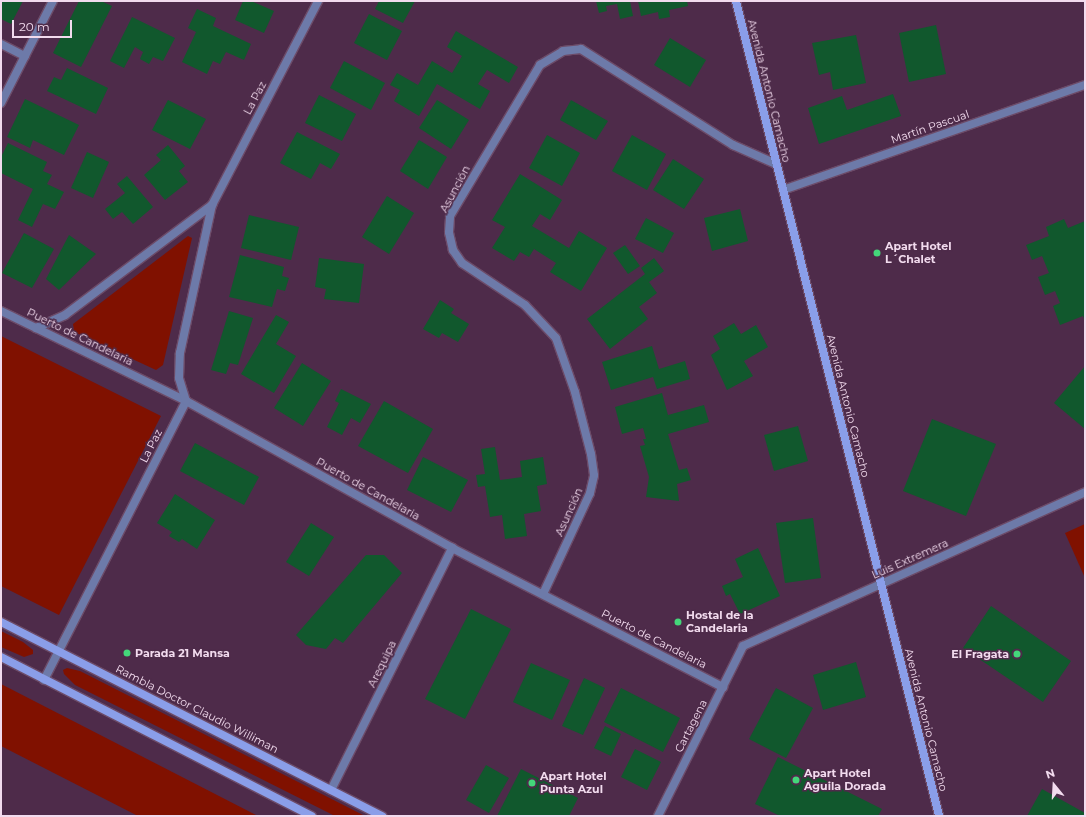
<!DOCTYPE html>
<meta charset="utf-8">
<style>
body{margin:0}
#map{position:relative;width:1086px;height:817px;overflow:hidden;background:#4e2b4a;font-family:Montserrat,sans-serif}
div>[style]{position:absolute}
.green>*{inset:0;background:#801100}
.building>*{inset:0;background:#11582d}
.roads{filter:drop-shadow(1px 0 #6c4b68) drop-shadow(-1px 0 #6c4b68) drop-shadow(0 1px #6c4b68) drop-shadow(0 -1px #6c4b68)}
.street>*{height:8px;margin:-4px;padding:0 4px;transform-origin:4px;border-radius:4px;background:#6d7aa9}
.secondary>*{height:8px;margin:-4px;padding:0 4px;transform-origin:4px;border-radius:4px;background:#8a9ee9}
.dots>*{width:11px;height:11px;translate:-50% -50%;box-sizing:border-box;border:2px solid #4e2b4a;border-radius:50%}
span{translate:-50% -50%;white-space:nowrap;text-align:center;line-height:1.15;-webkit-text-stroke:3px #4e2b4a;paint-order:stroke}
.street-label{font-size:11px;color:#f2dbee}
.poi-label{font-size:11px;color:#f2dbee;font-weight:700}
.left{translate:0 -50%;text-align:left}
.right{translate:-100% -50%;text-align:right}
.frame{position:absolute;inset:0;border:2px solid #f2dbee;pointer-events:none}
.north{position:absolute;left:1034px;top:765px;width:40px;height:40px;-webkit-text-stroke:3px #4e2b4a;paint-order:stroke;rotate:342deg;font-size:11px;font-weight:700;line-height:16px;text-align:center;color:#f2dbee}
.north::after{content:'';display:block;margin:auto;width:14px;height:18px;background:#f2dbee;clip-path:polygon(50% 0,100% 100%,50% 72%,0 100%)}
.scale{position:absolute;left:12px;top:20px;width:60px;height:18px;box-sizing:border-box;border:2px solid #f2dbee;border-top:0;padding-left:5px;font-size:12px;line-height:14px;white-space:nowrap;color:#f2dbee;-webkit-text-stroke:3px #4e2b4a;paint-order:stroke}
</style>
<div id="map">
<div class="green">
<div style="clip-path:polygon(188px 236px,192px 238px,163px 365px,156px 370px,74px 332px,73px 324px)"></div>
<div style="clip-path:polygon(1px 336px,161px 416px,59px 615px,1px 586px)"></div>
<div style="clip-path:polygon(1085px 524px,1085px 578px,1065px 533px)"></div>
<div style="clip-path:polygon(1px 631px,23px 642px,33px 650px,33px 654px,24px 657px,1px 647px)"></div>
<div style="clip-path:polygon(67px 668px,80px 671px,365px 816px,335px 816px,75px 685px,64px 674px,63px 670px)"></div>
<div style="clip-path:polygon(1px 684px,258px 816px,138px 816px,1px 746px)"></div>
</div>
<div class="building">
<div style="clip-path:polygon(1px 1px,23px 1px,11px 24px,1px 19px)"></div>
<div style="clip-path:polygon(79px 1px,101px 1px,112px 6px,81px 67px,53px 53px)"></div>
<div style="clip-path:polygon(243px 1px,251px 1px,274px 11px,264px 33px,235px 20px)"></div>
<div style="clip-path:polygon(379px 1px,415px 1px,403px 23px,375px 9px)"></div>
<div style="clip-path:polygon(596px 1px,630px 1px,633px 16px,620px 19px,617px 4px,606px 6px,607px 11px,599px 13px)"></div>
<div style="clip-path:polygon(638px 1px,687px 1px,688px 6px,669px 10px,670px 17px,659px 19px,658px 12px,641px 16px)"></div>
<div style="clip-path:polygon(197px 9px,216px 18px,213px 26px,251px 44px,244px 60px,226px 52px,220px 64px,213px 61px,207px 74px,182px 62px,196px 32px,188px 28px)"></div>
<div style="clip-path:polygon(369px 14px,402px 31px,387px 60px,354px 43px)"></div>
<div style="clip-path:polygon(132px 17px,175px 38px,163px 61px,153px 57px,149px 64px,140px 59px,143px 52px,135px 47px,124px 68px,110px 61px)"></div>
<div style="clip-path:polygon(936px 25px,946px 74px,909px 82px,899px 33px)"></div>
<div style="clip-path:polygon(456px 31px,518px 67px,509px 83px,487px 70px,478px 84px,490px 91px,480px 109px,437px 84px,419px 116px,394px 101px,400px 90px,390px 85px,397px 73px,418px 85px,432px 61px,452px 73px,462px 56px,447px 47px)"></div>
<div style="clip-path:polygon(856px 35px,866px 83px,833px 90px,830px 72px,819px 75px,812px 43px)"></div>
<div style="clip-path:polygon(670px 38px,706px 60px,690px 87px,654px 65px)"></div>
<div style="clip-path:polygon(344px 61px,385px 83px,371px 110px,330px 88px)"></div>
<div style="clip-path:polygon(67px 68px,108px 88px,96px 114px,47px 91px,54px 77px,61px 80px)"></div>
<div style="clip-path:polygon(893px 94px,901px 116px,819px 144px,808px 108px,842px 96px,847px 110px)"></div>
<div style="clip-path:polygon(319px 95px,356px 114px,342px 141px,305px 123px)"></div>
<div style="clip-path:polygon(25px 99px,79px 125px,64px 155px,33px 140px,30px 148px,7px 137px)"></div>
<div style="clip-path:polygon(168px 100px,206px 119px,190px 149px,152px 130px)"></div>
<div style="clip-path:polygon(437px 100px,469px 120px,451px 149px,419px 128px)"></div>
<div style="clip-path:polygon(571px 100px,608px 121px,596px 140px,560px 120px)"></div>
<div style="clip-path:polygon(297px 132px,340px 154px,331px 169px,320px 163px,311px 179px,280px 163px)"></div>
<div style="clip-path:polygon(547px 135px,580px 153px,562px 186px,529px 168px)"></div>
<div style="clip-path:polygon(632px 135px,666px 154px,647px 190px,612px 171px)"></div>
<div style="clip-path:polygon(419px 140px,447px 157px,428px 189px,400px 171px)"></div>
<div style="clip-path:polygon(8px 143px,47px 162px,43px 171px,52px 175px,47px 184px,64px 192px,55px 209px,43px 204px,32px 227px,18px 220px,33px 189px,1px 173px,1px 157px)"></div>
<div style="clip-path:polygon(168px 145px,185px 166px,179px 171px,188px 182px,165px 200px,144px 175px,161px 160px,156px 155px)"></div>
<div style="clip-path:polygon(87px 152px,109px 162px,93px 198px,71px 188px)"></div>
<div style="clip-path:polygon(673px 159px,704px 179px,684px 209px,653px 190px)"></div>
<div style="clip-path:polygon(520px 174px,562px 200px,550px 220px,540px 214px,532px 226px,569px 248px,579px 231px,607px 248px,581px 291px,550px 272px,556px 263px,534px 249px,529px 257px,520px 252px,514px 261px,492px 248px,505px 227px,492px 220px)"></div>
<div style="clip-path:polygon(127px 176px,153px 207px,133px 224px,122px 212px,113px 219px,105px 209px,125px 193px,117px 184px)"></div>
<div style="clip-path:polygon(387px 196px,414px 213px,389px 254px,362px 237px)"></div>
<div style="clip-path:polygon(740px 209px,748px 241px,712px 251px,704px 218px)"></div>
<div style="clip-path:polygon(249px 215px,299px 227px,291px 260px,241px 248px)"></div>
<div style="clip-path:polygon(646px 218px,674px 233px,663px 253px,635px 239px)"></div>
<div style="clip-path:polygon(1064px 219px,1068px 228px,1085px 221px,1085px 321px,1083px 316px,1060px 325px,1053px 306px,1060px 303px,1055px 291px,1045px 295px,1038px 277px,1049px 273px,1042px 256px,1032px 260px,1026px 245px,1049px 236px,1046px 227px)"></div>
<div style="clip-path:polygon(24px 233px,54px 249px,32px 288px,2px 273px)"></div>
<div style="clip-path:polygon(69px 235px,96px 254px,59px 290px,46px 279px)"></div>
<div style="clip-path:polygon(625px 245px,640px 266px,628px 274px,613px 253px)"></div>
<div style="clip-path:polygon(240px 255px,284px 267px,282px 276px,289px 278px,285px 291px,277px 289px,272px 307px,229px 297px)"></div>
<div style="clip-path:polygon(319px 258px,364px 264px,359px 303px,324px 299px,326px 289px,315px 287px)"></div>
<div style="clip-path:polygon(654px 258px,664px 271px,649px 282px,657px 293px,639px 307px,648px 319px,610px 349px,587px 319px,645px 274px,641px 268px)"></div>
<div style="clip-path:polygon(440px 300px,454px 309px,451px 313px,469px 324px,458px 342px,442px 333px,439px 338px,423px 329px)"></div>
<div style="clip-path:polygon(229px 311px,253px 318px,238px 365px,230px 363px,226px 374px,211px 370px)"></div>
<div style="clip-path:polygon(276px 315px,289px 322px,276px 344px,296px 356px,274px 393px,241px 374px)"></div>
<div style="clip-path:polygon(734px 323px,741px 334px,756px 325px,768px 347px,744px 361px,753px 376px,727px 390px,711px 355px,720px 349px,713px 336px)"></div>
<div style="clip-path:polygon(652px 346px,659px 369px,685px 361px,690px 379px,657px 389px,653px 377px,611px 390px,602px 362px)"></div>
<div style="clip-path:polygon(302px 363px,331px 381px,303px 426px,274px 408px)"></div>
<div style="clip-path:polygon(1085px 366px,1085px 429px,1054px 403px)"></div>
<div style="clip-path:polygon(341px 389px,371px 404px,360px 423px,351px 418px,342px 435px,327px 427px,339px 403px,335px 401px)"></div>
<div style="clip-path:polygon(662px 393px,668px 415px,704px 405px,709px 422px,668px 434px,679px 470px,687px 468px,691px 480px,677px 484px,679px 501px,646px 497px,649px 477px,640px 446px,645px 445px,643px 439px,646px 439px,643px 428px,622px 434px,615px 407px)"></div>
<div style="clip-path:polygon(384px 401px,433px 429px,408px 473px,358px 446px)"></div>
<div style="clip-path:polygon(932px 419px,996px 444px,966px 516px,903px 491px)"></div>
<div style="clip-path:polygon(798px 426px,808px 461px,774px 471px,764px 435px)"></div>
<div style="clip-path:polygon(195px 443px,259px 477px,244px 505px,180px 471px)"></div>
<div style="clip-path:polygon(495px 447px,500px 480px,522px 477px,520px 461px,543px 457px,547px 484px,537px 486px,541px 511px,524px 514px,527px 536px,505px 539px,502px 515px,490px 517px,485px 486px,478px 487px,476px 475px,485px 474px,481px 449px)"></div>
<div style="clip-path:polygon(423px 457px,468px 480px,451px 512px,407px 490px)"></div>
<div style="clip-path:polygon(175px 494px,215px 520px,197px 549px,182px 539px,179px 542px,169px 536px,172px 532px,157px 523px)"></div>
<div style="clip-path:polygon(813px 518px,821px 578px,785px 583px,776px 523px)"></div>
<div style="clip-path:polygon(311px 523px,334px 537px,309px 576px,286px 562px)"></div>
<div style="clip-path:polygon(758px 548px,780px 596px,740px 614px,730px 594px,726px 596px,722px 586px,743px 577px,735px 559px)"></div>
<div style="clip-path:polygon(366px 555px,384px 555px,402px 573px,343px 643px,335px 638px,326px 649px,306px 645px,296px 635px)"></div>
<div style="clip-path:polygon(991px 606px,1071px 661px,1043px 702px,963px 648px)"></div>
<div style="clip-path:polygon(471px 609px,511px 629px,465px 719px,425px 699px)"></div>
<div style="clip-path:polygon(856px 662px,866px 697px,823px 710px,813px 675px)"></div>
<div style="clip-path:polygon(531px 663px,570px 680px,552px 720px,513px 702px)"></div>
<div style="clip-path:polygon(584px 678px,605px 688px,583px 735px,562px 726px)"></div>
<div style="clip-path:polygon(621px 688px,680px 718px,663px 752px,604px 722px)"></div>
<div style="clip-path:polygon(776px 688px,813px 708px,786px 758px,749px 739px)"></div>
<div style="clip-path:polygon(605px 726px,621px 734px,611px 756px,594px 748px)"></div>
<div style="clip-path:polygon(635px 749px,661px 762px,647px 790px,621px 777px)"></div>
<div style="clip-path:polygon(778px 757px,882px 809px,878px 816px,780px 816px,755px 804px)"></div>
<div style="clip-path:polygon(486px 765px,509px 778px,489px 813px,466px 800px)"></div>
<div style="clip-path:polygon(521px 769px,578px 798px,569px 816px,497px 816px)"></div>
<div style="clip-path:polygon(1042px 789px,1085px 813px,1085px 816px,1027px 816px)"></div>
</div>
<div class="roads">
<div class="street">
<div style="left:1px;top:44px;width:27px;rotate:27deg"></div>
<div style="left:1px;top:103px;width:114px;rotate:-63deg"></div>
<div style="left:783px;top:190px;width:320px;rotate:-19.2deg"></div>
<div style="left:1px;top:311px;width:206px;rotate:25.9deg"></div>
<div style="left:186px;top:401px;width:304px;rotate:28.9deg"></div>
<div style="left:452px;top:548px;width:305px;rotate:27.2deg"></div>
<div style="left:36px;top:328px;width:32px;rotate:-24deg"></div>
<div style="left:65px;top:315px;width:184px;rotate:-36.8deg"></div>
<div style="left:543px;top:594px;width:111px;rotate:-65deg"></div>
<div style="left:590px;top:493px;width:18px;rotate:-77deg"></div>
<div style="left:594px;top:475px;width:21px;rotate:-98deg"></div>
<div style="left:591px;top:454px;width:64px;rotate:-104.5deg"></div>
<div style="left:575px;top:392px;width:57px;rotate:-109.4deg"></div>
<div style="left:556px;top:338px;width:45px;rotate:-133.2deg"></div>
<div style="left:525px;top:305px;width:76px;rotate:-146.3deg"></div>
<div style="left:462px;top:263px;width:16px;rotate:-125deg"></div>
<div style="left:453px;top:250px;width:18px;rotate:-103deg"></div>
<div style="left:449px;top:232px;width:16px;rotate:-86deg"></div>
<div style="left:450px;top:216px;width:176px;rotate:-59.2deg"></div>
<div style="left:540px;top:65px;width:27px;rotate:-31deg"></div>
<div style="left:563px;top:51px;width:18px;rotate:-6deg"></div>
<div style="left:581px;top:49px;width:180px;rotate:32.3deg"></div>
<div style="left:733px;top:145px;width:47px;rotate:23.8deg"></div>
<div style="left:44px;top:680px;width:313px;rotate:-63deg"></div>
<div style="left:186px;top:401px;width:24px;rotate:-107deg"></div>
<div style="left:179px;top:378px;width:25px;rotate:-88deg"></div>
<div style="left:180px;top:353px;width:151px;rotate:-77.8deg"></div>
<div style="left:212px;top:205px;width:230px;rotate:-62.5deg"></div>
<div style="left:331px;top:790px;width:271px;rotate:-63.4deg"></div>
<div style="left:658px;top:816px;width:190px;rotate:-63.4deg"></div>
<div style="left:743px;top:646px;width:375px;rotate:-24.2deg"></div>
</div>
<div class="secondary">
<div style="left:736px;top:1px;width:840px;rotate:76.01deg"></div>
<div style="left:1px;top:622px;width:428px;rotate:27deg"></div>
<div style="left:1px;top:657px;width:349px;rotate:27.1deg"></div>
</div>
</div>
<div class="dots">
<div style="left:877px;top:253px;background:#44d77a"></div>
<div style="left:678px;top:622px;background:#44d77a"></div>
<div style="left:127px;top:653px;background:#44d77a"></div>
<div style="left:1017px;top:654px;background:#44d77a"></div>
<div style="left:796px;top:780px;background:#44d77a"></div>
<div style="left:532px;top:783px;background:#44d77a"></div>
</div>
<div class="street-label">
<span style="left:769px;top:91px;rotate:76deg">Avenida Antonio Camacho</span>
<span style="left:255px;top:98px;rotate:-62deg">La Paz</span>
<span style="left:930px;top:127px;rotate:-19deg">Martín Pascual</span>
<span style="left:455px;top:189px;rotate:-62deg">Asunción</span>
<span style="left:80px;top:337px;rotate:26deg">Puerto de Candelaria</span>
<span style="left:848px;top:406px;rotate:76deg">Avenida Antonio Camacho</span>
<span style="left:151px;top:446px;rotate:-63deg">La Paz</span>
<span style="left:368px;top:489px;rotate:29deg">Puerto de Candelaria</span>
<span style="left:569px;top:512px;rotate:-66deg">Asunción</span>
<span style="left:910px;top:559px;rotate:-24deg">Luis Extremera</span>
<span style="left:654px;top:639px;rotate:27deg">Puerto de Candelaria</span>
<span style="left:382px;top:664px;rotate:-64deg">Arequipa</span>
<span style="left:197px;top:709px;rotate:27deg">Rambla Doctor Claudio Williman</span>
<span style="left:926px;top:720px;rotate:76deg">Avenida Antonio Camacho</span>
<span style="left:691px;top:726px;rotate:-63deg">Cartagena</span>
</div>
<div class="poi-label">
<span class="left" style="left:885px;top:253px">Apart Hotel<br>L´Chalet</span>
<span class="left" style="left:686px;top:622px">Hostal de la<br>Candelaria</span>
<span class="left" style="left:135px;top:653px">Parada 21 Mansa</span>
<span class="right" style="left:1009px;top:654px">El Fragata</span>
<span class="left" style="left:804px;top:780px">Apart Hotel<br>Aguila Dorada</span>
<span class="left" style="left:540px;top:783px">Apart Hotel<br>Punta Azul</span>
</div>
<div class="frame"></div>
<div class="north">N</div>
<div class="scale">20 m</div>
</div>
